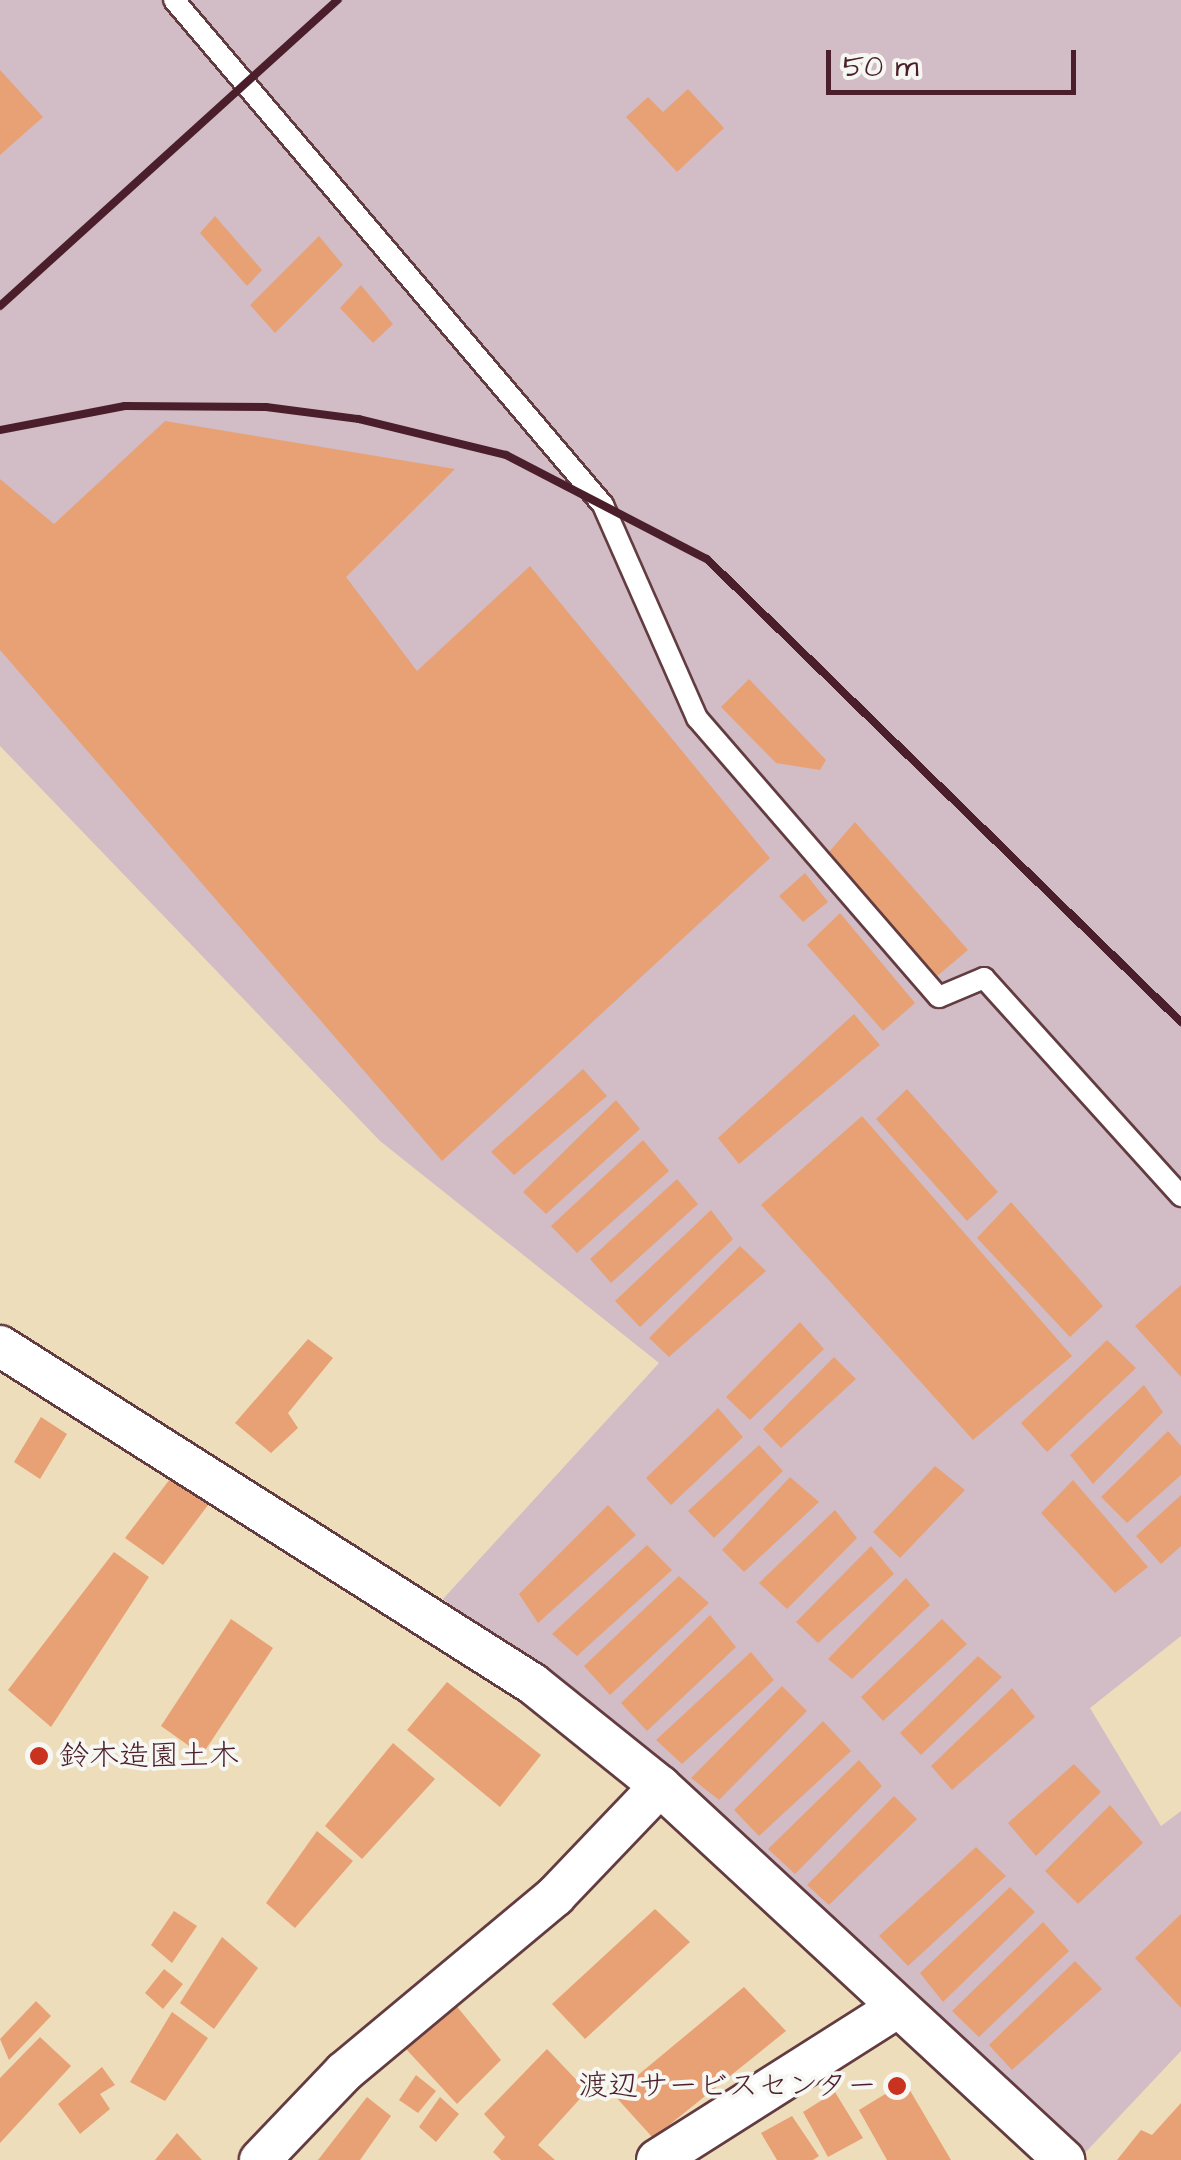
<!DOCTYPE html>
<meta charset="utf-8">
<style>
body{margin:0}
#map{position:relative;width:1181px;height:2160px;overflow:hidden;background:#edb;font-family:"Architects Daughter","Klee One",sans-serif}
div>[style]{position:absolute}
.industrial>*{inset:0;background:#d2bdc6}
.building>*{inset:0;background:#e7a175}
.roads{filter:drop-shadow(2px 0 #633c41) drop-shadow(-2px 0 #633c41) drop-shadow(0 2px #633c41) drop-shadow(0 -2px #633c41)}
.service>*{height:20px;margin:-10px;padding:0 10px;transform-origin:10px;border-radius:10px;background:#fff}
.minor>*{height:40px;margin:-20px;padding:0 20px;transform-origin:20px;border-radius:20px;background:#fff}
.rail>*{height:8px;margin:-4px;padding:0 4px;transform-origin:4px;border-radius:4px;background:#4a1f2b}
.dots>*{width:28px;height:28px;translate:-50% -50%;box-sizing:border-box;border:5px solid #f6f6f2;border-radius:50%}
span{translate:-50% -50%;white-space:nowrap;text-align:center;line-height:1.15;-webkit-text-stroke:8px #f6f6f2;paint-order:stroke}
.poi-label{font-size:30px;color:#4a1f2b}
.left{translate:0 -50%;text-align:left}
.right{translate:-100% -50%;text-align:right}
.scale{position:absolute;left:826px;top:50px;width:250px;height:45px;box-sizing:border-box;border:5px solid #4a1f2b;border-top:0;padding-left:12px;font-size:30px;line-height:35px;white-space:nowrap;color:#4a1f2b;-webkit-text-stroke:8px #f6f6f2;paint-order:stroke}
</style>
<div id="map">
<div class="industrial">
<div style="clip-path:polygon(0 0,1181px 0,1181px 1636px,1090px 1708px,1161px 1826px,1181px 1811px,1181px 2051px,1083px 2155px,677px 1774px,443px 1599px,659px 1363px,380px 1141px,0 746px)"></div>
</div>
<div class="building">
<div style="clip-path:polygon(0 70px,43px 117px,0 155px)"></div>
<div style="clip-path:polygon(688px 89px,724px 128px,677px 172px,626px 117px,648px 97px,663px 112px)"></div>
<div style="clip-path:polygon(215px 216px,262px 270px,247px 286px,200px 233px)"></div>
<div style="clip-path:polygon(319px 236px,343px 265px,275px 333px,250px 305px)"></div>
<div style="clip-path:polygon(361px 285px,393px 324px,373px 343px,340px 308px)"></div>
<div style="clip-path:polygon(165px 421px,455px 469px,346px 577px,417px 671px,530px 566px,770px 858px,442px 1161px,0 650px,0 479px,54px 524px)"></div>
<div style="clip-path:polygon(749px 679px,826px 760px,820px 770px,776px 763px,721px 707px)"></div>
<div style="clip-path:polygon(855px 822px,968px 950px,936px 977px,828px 853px)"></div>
<div style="clip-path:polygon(805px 873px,828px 902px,803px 922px,779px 896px)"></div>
<div style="clip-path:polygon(840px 913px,915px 1003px,883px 1031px,807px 945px)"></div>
<div style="clip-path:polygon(854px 1014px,880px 1045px,739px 1164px,718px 1138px)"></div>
<div style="clip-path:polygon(583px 1069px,607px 1096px,514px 1175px,491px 1152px)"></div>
<div style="clip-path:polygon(907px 1089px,998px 1192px,967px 1221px,876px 1119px)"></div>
<div style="clip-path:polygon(616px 1100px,640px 1129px,546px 1214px,523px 1192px)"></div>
<div style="clip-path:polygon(862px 1116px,1072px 1356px,973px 1440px,761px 1205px)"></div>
<div style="clip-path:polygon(643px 1140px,669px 1171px,577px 1253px,551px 1226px)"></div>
<div style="clip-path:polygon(677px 1179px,698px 1204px,611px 1283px,590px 1259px)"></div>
<div style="clip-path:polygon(1011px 1202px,1103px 1306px,1070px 1337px,977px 1238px)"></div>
<div style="clip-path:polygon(711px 1210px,733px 1239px,640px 1327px,615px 1301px)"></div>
<div style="clip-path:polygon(740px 1246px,766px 1271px,669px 1357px,649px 1338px)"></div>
<div style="clip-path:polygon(1181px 1285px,1181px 1377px,1135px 1326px)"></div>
<div style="clip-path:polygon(800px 1322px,824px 1349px,750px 1420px,726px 1397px)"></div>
<div style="clip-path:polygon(308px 1339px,333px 1358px,288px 1413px,298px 1428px,271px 1453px,235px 1423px)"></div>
<div style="clip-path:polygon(1107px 1340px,1136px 1368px,1047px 1452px,1021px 1423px)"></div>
<div style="clip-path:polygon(834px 1357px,856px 1379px,781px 1448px,763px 1429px)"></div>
<div style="clip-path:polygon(1144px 1385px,1163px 1412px,1093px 1484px,1070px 1455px)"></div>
<div style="clip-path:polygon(718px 1408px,743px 1437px,671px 1505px,646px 1478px)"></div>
<div style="clip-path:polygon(41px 1417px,67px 1434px,40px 1479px,14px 1462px)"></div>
<div style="clip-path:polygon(1168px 1431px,1181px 1446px,1181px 1475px,1127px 1523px,1101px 1497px)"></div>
<div style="clip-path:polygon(759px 1445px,783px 1471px,714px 1538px,688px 1511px)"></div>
<div style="clip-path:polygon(935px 1466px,965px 1490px,900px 1558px,873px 1532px)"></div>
<div style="clip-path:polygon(790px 1477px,819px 1502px,744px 1572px,722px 1550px)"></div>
<div style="clip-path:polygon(170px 1479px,208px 1505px,163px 1565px,125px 1538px)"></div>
<div style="clip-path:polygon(1073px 1480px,1148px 1567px,1115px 1593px,1041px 1513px)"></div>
<div style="clip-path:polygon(1181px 1495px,1181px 1546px,1161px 1564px,1136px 1536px)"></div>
<div style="clip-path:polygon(608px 1505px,636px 1535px,538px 1623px,519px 1594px)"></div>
<div style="clip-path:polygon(835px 1510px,857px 1538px,787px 1609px,759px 1583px)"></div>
<div style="clip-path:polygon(647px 1545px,672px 1570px,577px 1656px,552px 1634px)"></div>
<div style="clip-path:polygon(871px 1546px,894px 1574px,818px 1643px,796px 1622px)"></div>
<div style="clip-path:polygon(114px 1552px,149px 1577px,51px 1727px,8px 1690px)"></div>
<div style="clip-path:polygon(679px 1576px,709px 1603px,610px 1695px,584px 1666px)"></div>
<div style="clip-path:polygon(906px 1578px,930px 1605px,852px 1679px,828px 1659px)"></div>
<div style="clip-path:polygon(710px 1615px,736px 1647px,647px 1731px,621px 1703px)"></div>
<div style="clip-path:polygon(231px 1619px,273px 1648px,202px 1755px,161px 1726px)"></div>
<div style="clip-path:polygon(942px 1619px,967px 1644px,883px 1721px,861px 1697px)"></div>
<div style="clip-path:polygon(751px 1652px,774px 1680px,682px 1764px,656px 1740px)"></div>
<div style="clip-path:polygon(978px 1656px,1002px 1677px,921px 1755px,900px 1733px)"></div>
<div style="clip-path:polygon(447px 1682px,541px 1755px,500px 1807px,407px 1730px)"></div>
<div style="clip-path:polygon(782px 1686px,807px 1711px,719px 1800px,691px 1778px)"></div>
<div style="clip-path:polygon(1012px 1688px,1035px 1717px,952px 1790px,931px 1766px)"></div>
<div style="clip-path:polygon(823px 1721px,851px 1751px,759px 1836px,734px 1810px)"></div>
<div style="clip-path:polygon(393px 1743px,435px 1779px,362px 1859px,325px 1826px)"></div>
<div style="clip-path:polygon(859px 1760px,882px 1786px,795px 1874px,768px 1849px)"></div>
<div style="clip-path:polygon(1074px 1764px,1101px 1792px,1036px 1856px,1008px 1823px)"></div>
<div style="clip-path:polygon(894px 1796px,917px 1819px,829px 1905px,807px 1885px)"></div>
<div style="clip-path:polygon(1110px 1805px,1143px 1843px,1078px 1904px,1045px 1871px)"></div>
<div style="clip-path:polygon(317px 1831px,353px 1861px,295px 1928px,266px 1903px)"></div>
<div style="clip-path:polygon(976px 1847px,1006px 1876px,908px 1966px,879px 1936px)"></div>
<div style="clip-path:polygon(1010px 1887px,1035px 1912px,943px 2002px,920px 1973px)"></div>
<div style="clip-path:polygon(655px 1909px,690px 1942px,585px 2039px,552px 2004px)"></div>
<div style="clip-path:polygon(174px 1911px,197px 1926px,172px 1963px,151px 1945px)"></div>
<div style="clip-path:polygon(1181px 1914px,1181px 2008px,1135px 1958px)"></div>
<div style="clip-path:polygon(1043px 1922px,1069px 1951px,979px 2037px,952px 2011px)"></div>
<div style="clip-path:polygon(222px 1937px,258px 1968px,214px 2029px,180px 2003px)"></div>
<div style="clip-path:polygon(1075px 1961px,1102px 1989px,1012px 2070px,989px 2045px)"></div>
<div style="clip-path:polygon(164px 1969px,183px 1984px,163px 2009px,145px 1993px)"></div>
<div style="clip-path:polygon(744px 1987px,786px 2031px,653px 2138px,614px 2095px)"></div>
<div style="clip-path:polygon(36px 2001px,51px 2016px,9px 2060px,0 2039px)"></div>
<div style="clip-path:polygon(454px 2003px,501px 2060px,457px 2104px,406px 2049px)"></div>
<div style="clip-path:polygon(172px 2012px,208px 2038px,165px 2101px,130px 2082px)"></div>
<div style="clip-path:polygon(40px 2037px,71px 2066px,0 2143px,0 2078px)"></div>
<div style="clip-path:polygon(547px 2049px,587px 2091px,538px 2145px,555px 2160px,501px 2160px,493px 2152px,505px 2137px,484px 2114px)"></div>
<div style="clip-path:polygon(102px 2067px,115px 2085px,100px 2094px,110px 2109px,80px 2134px,58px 2104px)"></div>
<div style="clip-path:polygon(416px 2075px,436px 2091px,418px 2113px,399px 2100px)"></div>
<div style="clip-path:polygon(905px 2082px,951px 2160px,887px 2160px,859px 2110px)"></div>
<div style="clip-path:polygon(835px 2092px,863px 2138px,828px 2157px,803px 2112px)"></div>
<div style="clip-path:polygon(367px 2097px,391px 2116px,360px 2160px,318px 2160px)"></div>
<div style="clip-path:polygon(440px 2097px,459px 2114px,436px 2142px,419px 2127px)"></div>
<div style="clip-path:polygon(1181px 2103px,1181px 2160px,1117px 2160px,1141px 2130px,1152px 2135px)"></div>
<div style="clip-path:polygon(792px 2116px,819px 2156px,813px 2160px,777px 2160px,761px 2133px)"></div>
<div style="clip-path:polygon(177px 2133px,202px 2160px,155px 2160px)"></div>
</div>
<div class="roads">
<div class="service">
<div style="left:174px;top:0;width:663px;rotate:49.65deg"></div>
<div style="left:603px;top:505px;width:233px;rotate:66.2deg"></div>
<div style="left:697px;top:718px;width:369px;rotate:49.1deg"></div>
<div style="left:939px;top:997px;width:49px;rotate:-22.9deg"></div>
<div style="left:984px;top:978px;width:294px;rotate:47.9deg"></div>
</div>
<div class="minor">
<div style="left:0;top:1346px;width:631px;rotate:32.38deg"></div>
<div style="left:533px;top:1684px;width:163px;rotate:38.8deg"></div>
<div style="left:660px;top:1786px;width:551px;rotate:42.79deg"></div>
<div style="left:260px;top:2160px;width:122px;rotate:-46.3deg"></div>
<div style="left:344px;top:2072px;width:275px;rotate:-39.8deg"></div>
<div style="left:555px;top:1896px;width:152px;rotate:-46.3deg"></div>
<div style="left:657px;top:2160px;width:285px;rotate:-32.4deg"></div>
</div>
</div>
<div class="rail">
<div style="left:0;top:306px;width:456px;rotate:-42.2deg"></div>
<div style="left:0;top:430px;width:127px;rotate:-10.9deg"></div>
<div style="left:125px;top:406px;width:141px;rotate:0.4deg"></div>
<div style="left:266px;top:407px;width:94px;rotate:7.4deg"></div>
<div style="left:359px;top:419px;width:151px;rotate:13.8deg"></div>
<div style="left:506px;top:455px;width:226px;rotate:27.4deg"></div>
<div style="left:707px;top:559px;width:663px;rotate:44.33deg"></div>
</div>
<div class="dots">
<div style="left:39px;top:1756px;background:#c8321e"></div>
<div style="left:897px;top:2086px;background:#c8321e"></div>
</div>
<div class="poi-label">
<span class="left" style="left:59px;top:1756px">鈴木造園土木</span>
<span class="right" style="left:877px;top:2086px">渡辺サービスセンター</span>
</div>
<div class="scale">50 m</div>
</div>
